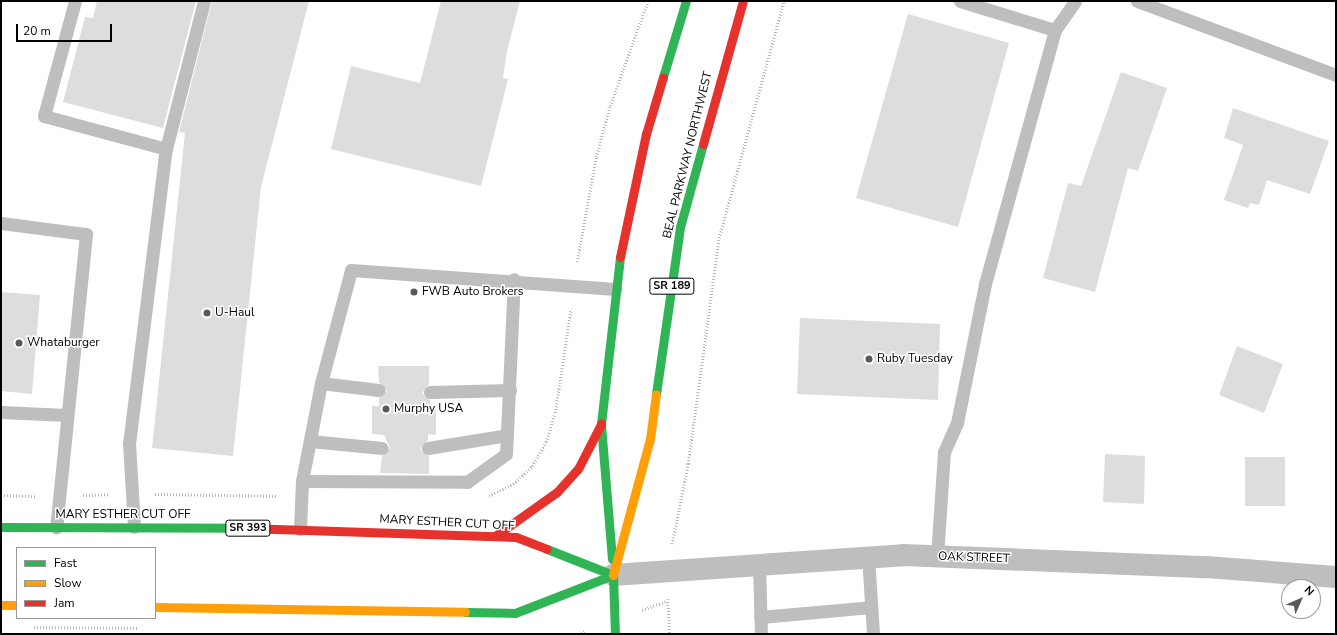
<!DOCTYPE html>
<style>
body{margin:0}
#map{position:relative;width:1337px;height:635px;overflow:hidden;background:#fff;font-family:"Nunito Sans",sans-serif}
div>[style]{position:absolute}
.building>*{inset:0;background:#ddd}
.path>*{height:2.5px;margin-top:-1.25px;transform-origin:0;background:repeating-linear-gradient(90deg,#b8b8b8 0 1px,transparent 0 3px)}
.lane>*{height:13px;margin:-6.5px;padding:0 6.5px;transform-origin:6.5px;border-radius:6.5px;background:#bebebe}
.street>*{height:22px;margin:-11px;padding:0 11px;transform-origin:11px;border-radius:11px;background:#bebebe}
.fast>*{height:9px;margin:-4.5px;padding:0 4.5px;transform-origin:4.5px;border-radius:4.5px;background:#30b455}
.slow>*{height:9px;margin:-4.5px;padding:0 4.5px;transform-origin:4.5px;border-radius:4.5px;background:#ff9f0a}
.jam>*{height:9px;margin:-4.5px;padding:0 4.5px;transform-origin:4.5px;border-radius:4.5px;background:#e5322d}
.dots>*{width:11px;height:11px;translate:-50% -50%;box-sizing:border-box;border:2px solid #fff;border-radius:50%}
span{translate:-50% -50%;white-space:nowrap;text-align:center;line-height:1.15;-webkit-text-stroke:3px #fff;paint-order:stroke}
.shield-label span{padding:1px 3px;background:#fff;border:1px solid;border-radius:3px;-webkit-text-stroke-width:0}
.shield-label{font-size:11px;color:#000;font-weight:700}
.street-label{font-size:12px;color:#000}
.poi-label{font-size:12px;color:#000}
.left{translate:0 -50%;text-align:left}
.frame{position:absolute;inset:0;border:2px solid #000;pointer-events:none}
.legend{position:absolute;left:16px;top:547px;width:140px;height:72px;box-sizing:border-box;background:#fff;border:1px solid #999;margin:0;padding:5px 7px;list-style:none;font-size:12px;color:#000}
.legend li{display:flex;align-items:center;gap:8px;height:20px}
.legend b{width:20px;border:1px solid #999}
.north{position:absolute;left:1281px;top:579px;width:40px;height:40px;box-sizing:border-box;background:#fff;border:1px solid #999;border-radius:50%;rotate:45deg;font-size:11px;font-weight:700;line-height:16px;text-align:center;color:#000}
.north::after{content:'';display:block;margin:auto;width:14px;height:18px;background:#595959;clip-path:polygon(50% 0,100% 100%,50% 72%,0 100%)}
.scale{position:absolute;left:16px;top:24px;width:96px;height:18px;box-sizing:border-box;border:2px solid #000;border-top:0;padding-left:5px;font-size:12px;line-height:14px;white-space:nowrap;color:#000;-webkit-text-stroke:3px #fff;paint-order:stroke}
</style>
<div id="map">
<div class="building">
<div style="clip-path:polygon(97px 1px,196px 1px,163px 128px,63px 102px,85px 17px,93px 18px)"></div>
<div style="clip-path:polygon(212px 1px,309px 1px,261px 187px,233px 456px,152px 448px,185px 133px,179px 132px)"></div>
<div style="clip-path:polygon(441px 1px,520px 1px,507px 51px,503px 78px,508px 79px,481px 186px,331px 149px,351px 66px,420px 83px)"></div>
<div style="clip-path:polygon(908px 14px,1009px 43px,958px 227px,856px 198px)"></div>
<div style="clip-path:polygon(1121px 72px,1167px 88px,1138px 171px,1128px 168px,1095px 292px,1043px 278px,1068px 183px,1081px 186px)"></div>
<div style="clip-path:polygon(1233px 108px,1329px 141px,1310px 194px,1267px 180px,1259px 205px,1250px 203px,1248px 208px,1224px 200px,1243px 145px,1224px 138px)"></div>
<div style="clip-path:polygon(1px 292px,40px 295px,32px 394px,1px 391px)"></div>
<div style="clip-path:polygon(800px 318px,940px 324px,938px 400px,797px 394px)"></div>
<div style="clip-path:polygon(1237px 346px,1283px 364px,1264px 413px,1219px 395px)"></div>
<div style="clip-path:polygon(378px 366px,429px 366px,429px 384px,422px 393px,430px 400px,430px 406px,436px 406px,436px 435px,428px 434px,428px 440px,420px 449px,429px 456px,429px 474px,380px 473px,382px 456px,390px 448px,384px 435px,372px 434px,372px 406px,379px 406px,379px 398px,387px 391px,379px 382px)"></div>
<div style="clip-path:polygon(1105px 454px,1145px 456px,1144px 504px,1103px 502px)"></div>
<div style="clip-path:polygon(1245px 457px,1285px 457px,1285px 506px,1245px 506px)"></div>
</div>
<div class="path">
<div style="left:577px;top:262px;width:107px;rotate:-79.7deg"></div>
<div style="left:596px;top:157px;width:53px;rotate:-74.6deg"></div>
<div style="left:610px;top:106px;width:112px;rotate:-70.1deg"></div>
<div style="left:155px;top:494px;width:123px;rotate:0.9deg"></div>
<div style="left:1px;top:495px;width:35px;rotate:2deg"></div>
<div style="left:83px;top:495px;width:25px;rotate:-2deg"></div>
<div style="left:489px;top:496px;width:27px;rotate:-27deg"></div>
<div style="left:513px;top:484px;width:26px;rotate:-43deg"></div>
<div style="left:532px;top:466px;width:28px;rotate:-60deg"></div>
<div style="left:546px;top:442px;width:30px;rotate:-73deg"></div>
<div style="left:555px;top:413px;width:105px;rotate:-81.3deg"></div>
<div style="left:672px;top:544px;width:82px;rotate:-78.7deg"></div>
<div style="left:688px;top:464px;width:228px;rotate:-82.2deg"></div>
<div style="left:719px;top:238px;width:246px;rotate:-74.7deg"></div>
<div style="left:668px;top:599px;width:35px;rotate:87deg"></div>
<div style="left:642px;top:610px;width:27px;rotate:-20deg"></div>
<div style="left:34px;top:627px;width:103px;rotate:0.6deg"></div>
<div style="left:578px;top:634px;width:9px;rotate:-21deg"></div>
</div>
<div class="lane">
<div style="left:75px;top:1px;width:119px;rotate:105.1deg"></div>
<div style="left:44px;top:116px;width:126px;rotate:15.1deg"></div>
<div style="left:166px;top:149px;width:153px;rotate:-75.6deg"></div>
<div style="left:960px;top:1px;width:99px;rotate:17deg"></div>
<div style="left:1137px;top:1px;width:212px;rotate:20.4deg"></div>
<div style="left:1px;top:223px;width:86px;rotate:7.4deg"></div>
<div style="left:86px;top:234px;width:295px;rotate:95.8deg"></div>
<div style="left:321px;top:383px;width:58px;rotate:6.9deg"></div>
<div style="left:430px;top:392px;width:80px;rotate:-1.4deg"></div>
<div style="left:1px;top:412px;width:66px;rotate:2.6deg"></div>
<div style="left:310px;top:441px;width:72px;rotate:5.6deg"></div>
<div style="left:428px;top:448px;width:80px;rotate:-9.3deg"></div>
<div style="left:302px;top:481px;width:165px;rotate:0.3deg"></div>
<div style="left:467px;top:482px;width:48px;rotate:-35.7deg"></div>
<div style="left:506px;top:454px;width:175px;rotate:-87.4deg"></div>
<div style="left:134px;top:527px;width:83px;rotate:-93.4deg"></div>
<div style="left:129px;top:444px;width:297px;rotate:-82.9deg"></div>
<div style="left:300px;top:529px;width:48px;rotate:-87.6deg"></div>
<div style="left:302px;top:481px;width:100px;rotate:-79deg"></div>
<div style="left:321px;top:383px;width:117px;rotate:-75.1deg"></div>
<div style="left:351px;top:270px;width:265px;rotate:4.1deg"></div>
<div style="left:868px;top:556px;width:78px;rotate:86.3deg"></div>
<div style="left:937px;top:557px;width:105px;rotate:-86.2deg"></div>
<div style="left:944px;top:452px;width:32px;rotate:-66deg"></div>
<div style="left:957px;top:423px;width:142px;rotate:-78.6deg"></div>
<div style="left:985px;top:284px;width:263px;rotate:-74.6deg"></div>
<div style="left:1055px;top:30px;width:35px;rotate:-55deg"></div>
<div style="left:759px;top:563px;width:71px;rotate:88.4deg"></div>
<div style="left:760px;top:617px;width:111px;rotate:-5.1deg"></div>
</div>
<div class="street">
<div style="left:613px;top:575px;width:291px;rotate:-3.9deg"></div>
<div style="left:903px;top:555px;width:303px;rotate:2.3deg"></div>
<div style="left:1206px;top:567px;width:130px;rotate:4.4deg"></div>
</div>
<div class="fast">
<div style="left:663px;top:77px;width:79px;rotate:-73.2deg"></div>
<div style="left:656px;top:394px;width:169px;rotate:-81.8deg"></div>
<div style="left:680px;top:227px;width:86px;rotate:-74.5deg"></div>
<div style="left:1px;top:527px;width:245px;rotate:0.2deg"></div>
<div style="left:547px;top:549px;width:71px;rotate:21.5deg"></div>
<div style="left:612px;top:559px;width:135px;rotate:-94.7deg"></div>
<div style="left:601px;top:424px;width:168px;rotate:-83.5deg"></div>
<div style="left:613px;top:575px;width:59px;rotate:88.1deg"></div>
<div style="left:465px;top:612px;width:50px;rotate:1.1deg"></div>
<div style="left:515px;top:613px;width:105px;rotate:-21.2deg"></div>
</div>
<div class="slow">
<div style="left:613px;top:575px;width:141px;rotate:-74.8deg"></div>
<div style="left:650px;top:439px;width:45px;rotate:-82.4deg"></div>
<div style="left:1px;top:605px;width:16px"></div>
<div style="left:155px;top:607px;width:310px;rotate:0.9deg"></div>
</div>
<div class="jam">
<div style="left:703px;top:144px;width:148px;rotate:-74.4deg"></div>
<div style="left:620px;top:257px;width:126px;rotate:-78.1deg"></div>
<div style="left:646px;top:134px;width:59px;rotate:-73.4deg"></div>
<div style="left:246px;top:528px;width:270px;rotate:1.9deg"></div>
<div style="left:516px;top:537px;width:33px;rotate:21deg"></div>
<div style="left:495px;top:536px;width:76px;rotate:-35.4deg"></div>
<div style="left:557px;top:492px;width:31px;rotate:-48deg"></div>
<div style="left:578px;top:469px;width:51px;rotate:-62.9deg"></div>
</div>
<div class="dots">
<div style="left:414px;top:292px;background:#595959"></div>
<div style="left:207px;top:313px;background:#595959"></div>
<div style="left:19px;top:343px;background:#595959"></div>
<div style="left:869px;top:359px;background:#595959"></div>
<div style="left:386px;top:409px;background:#595959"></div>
</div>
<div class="shield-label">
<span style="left:672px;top:286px">SR 189</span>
<span style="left:248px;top:528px">SR 393</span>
</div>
<div class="street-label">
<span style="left:688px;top:155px;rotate:-76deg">BEAL PARKWAY NORTHWEST</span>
<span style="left:123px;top:515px">MARY ESTHER CUT OFF</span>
<span style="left:447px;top:523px;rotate:3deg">MARY ESTHER CUT OFF</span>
<span style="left:974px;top:558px;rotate:2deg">OAK STREET</span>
</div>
<div class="poi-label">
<span class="left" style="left:422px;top:292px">FWB Auto Brokers</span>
<span class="left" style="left:215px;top:313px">U-Haul</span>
<span class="left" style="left:27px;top:343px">Whataburger</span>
<span class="left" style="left:877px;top:359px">Ruby Tuesday</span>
<span class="left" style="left:394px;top:409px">Murphy USA</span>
</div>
<div class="frame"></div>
<ul class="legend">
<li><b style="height:5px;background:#30b455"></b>Fast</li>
<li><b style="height:5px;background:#ff9f0a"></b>Slow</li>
<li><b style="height:5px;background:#e5322d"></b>Jam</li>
</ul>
<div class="north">N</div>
<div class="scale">20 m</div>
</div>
